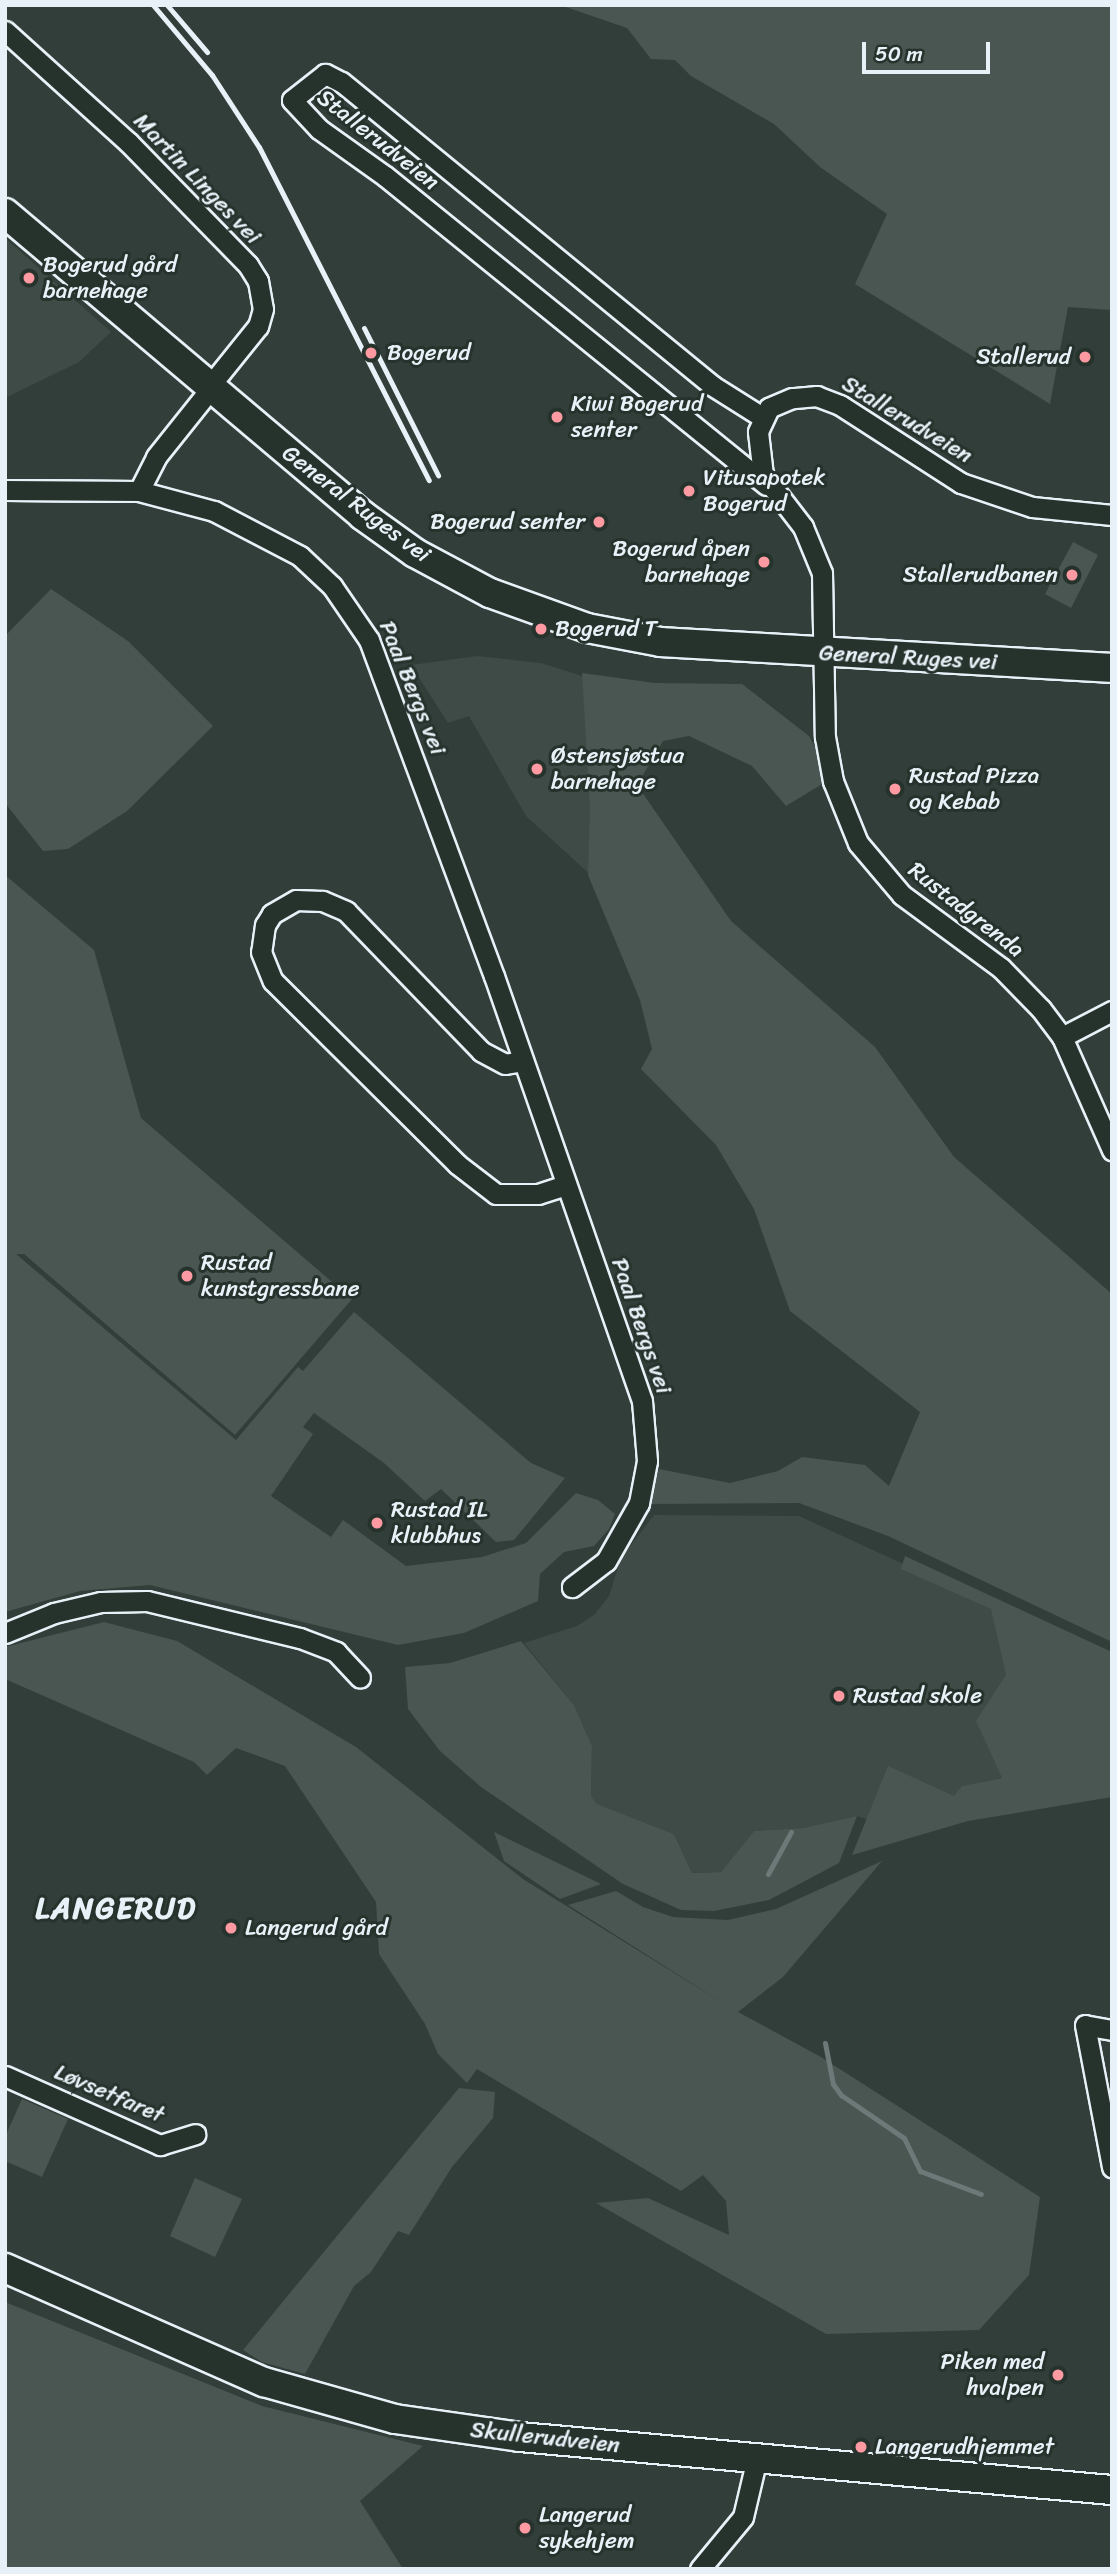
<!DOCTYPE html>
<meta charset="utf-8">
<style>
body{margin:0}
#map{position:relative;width:1117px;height:2574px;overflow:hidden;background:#323e39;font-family:Sriracha,sans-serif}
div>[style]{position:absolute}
.built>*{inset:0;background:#3f4b46}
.green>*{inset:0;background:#495651}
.stream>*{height:5px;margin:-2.5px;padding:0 2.5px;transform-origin:2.5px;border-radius:2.5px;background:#6d7978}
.roads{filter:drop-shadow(2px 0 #e8f1f8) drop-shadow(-2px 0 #e8f1f8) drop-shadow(0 2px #e8f1f8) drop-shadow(0 -2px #e8f1f8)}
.minor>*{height:19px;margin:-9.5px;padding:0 9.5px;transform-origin:9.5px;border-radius:9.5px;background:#26332d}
.secondary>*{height:28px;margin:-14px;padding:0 14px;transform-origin:14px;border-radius:14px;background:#26332d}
.rail>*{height:5px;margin:-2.5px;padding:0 2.5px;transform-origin:2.5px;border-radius:2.5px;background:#e8f1f8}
.dots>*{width:19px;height:19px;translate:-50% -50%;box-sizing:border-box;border:4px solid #26332d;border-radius:50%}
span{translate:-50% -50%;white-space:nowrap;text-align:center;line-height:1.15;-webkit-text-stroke:6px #26332d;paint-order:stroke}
.street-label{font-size:23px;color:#e8f1f8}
.poi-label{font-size:23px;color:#e8f1f8}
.left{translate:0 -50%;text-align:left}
.right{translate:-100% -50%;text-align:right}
.district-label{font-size:30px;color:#e8f1f8;font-weight:700;letter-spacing:2px}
.frame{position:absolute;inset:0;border:7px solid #e8f1f8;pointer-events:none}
.scale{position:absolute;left:862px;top:42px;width:128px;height:32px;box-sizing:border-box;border:4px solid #e8f1f8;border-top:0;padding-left:9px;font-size:21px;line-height:24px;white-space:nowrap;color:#e8f1f8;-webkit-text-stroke:5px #26332d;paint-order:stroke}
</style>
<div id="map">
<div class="built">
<div style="clip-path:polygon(5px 238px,111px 332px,79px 362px,5px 398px)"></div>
<div style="clip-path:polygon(477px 656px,541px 663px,579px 675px,630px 705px,594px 878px,526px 816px,469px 716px,448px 723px,411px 665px)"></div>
<div style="clip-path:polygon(654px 1515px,799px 1516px,1101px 1655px,1112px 1754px,963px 1786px,934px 1821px,898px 1831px,857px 1816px,803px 1828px,754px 1831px,721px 1872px,692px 1873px,674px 1834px,597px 1804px,591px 1796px,592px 1746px,574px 1705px,524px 1643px,577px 1626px,595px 1614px,609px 1596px,621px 1558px)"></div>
</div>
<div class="green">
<div style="clip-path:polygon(560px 5px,1112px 5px,1112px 310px,1068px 307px,1050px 404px,855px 284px,887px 214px,820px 167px,774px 124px,691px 76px,675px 60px,651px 59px,627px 28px)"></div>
<div style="clip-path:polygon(1073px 542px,1098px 555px,1071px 608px,1045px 594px)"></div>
<div style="clip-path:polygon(51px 589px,128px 641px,213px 726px,127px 811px,68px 849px,43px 851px,5px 803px,5px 636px)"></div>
<div style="clip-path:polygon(582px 673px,655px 683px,742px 684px,809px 736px,832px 778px,786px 806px,752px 766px,689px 736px,663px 741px,637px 785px,731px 921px,875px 1047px,954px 1157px,1112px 1294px,1112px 1642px,888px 1536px,799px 1503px,649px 1504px,659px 1469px,730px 1483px,778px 1471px,802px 1457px,865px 1465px,889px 1486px,920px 1412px,790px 1311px,754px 1209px,716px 1145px,641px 1069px,652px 1049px,640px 1000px,588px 875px,590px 808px)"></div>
<div style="clip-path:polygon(5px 875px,94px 950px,141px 1118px,352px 1299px,235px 1435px,24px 1254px,16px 1254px,236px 1440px,298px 1367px,303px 1371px,354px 1312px,531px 1463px,565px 1478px,514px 1540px,496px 1542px,441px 1489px,425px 1501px,384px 1463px,314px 1413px,303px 1427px,313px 1434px,271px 1496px,331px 1537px,343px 1520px,406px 1566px,482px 1557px,526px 1543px,576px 1493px,598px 1500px,615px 1514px,609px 1529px,594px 1546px,564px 1552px,540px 1574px,538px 1601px,464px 1633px,398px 1645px,150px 1585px,80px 1591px,5px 1612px)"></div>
<div style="clip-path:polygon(905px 1556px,1112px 1652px,1112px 1797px,968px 1821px,852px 1855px,888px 1766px,954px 1796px,962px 1786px,1002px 1778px,976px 1721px,1006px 1675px,991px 1609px,901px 1569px)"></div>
<div style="clip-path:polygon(104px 1622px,177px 1641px,356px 1747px,523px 1879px,726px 2005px,568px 1905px,616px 1891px,643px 1907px,673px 1917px,728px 1920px,776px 1909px,882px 1861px,783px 1977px,738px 2012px,821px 2057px,1040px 2197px,1029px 2275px,979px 2330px,826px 2334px,596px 2203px,648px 2198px,729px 2235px,726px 2201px,703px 2175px,681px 2191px,477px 2069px,467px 2083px,438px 2054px,425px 2024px,379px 1954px,376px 1902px,285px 1766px,236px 1748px,207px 1775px,194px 1762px,5px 1679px,5px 1647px)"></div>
<div style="clip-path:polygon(521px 1641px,574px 1705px,592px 1746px,591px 1796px,597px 1804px,674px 1834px,692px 1873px,721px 1872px,754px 1831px,803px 1828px,857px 1816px,839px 1863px,769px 1900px,714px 1911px,681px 1910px,623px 1884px,481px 1787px,440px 1751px,408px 1709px,405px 1667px,450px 1663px)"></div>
<div style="clip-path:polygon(494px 1832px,601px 1884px,560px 1899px,504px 1861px)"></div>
<div style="clip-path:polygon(459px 2088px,495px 2092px,493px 2118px,452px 2167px,409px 2235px,398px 2231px,371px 2272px,354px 2286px,305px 2374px,262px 2362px,243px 2350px)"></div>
<div style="clip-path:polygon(22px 2099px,68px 2119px,42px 2177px,5px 2161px,5px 2137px)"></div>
<div style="clip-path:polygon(195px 2178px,242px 2199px,215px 2257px,170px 2236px)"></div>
<div style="clip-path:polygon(5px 2302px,262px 2406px,423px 2446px,360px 2501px,403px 2569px,5px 2569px)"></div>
</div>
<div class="stream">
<div style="left:768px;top:1874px;width:48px;rotate:-61.3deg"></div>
<div style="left:825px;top:2043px;width:42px;rotate:79deg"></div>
<div style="left:833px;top:2084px;width:14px;rotate:54deg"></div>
<div style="left:841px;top:2095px;width:76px;rotate:34.3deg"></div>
<div style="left:904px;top:2138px;width:37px;rotate:64deg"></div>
<div style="left:920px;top:2171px;width:65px;rotate:20.7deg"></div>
</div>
<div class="roads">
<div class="minor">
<div style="left:5px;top:31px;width:166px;rotate:42.1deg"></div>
<div style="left:128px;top:142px;width:172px;rotate:45.7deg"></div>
<div style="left:248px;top:265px;width:19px;rotate:58deg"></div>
<div style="left:258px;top:281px;width:28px;rotate:80deg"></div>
<div style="left:263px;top:309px;width:18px;rotate:106deg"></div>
<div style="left:258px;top:326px;width:78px;rotate:128.8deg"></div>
<div style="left:762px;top:417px;width:58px;rotate:-147.7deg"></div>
<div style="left:713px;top:386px;width:480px;rotate:-140.7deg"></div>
<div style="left:341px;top:82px;width:18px;rotate:-153deg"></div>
<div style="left:325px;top:74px;width:42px;rotate:141.8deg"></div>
<div style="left:292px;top:100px;width:40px;rotate:47deg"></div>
<div style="left:319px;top:129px;width:81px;rotate:35.5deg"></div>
<div style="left:385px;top:176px;width:491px;rotate:39deg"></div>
<div style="left:5px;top:490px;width:134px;rotate:0.4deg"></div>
<div style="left:139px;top:491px;width:78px;rotate:14.9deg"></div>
<div style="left:214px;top:511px;width:97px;rotate:27.6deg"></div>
<div style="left:300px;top:556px;width:44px;rotate:43.2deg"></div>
<div style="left:332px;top:586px;width:65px;rotate:55.6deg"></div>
<div style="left:369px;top:640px;width:358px;rotate:69.6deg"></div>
<div style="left:494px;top:976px;width:450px;rotate:70.8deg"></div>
<div style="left:642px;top:1401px;width:60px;rotate:85.2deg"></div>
<div style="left:647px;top:1461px;width:43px;rotate:100.8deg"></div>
<div style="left:639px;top:1503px;width:67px;rotate:119.6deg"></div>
<div style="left:606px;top:1561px;width:43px;rotate:142.6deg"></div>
<div style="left:139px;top:491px;width:38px;rotate:-63deg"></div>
<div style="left:156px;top:457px;width:88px;rotate:-51.4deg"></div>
<div style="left:1112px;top:515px;width:80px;rotate:-174.3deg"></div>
<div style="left:1032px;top:507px;width:75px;rotate:-161.3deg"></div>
<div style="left:961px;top:483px;width:144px;rotate:-147.2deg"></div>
<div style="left:840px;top:405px;width:25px;rotate:-159deg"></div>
<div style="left:817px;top:396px;width:25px;rotate:175deg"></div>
<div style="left:792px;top:398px;width:25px;rotate:157deg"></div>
<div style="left:769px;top:408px;width:26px;rotate:115deg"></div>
<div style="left:758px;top:432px;width:43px;rotate:83.4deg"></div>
<div style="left:763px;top:475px;width:66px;rotate:52.4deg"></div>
<div style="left:803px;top:527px;width:50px;rotate:67.6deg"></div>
<div style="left:822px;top:573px;width:164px;rotate:89deg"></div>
<div style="left:825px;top:737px;width:45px;rotate:79.7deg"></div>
<div style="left:833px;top:781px;width:67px;rotate:68deg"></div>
<div style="left:858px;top:843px;width:68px;rotate:49.8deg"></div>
<div style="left:902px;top:895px;width:123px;rotate:36.4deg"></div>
<div style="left:1001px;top:968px;width:57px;rotate:45.7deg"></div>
<div style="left:1041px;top:1009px;width:35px;rotate:53deg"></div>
<div style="left:1062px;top:1037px;width:124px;rotate:66.1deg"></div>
<div style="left:1062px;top:1037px;width:56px;rotate:-27.5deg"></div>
<div style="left:523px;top:1061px;width:18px;rotate:171deg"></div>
<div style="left:505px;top:1064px;width:27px;rotate:-152deg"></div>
<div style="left:481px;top:1051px;width:194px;rotate:-134deg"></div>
<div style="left:346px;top:911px;width:26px;rotate:-157deg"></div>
<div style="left:322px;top:901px;width:26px;rotate:-178deg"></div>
<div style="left:296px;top:900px;width:28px;rotate:150deg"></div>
<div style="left:272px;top:914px;width:13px;rotate:122deg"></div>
<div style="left:265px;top:925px;width:27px;rotate:98deg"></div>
<div style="left:261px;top:952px;width:31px;rotate:68deg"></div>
<div style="left:273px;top:981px;width:260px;rotate:44.8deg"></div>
<div style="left:457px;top:1164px;width:49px;rotate:37.6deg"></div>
<div style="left:496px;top:1194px;width:42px"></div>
<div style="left:538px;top:1194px;width:28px;rotate:-18deg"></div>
<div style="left:5px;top:1633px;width:53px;rotate:-22.2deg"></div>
<div style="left:54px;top:1613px;width:48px;rotate:-13.2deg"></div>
<div style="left:101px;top:1602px;width:46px;rotate:-1.2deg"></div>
<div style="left:147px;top:1601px;width:157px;rotate:13.6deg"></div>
<div style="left:300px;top:1638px;width:39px;rotate:21deg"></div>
<div style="left:336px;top:1652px;width:35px;rotate:47deg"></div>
<div style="left:1112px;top:2030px;width:27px;rotate:-170deg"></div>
<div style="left:1085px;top:2025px;width:145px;rotate:79.2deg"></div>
<div style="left:5px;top:2076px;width:170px;rotate:24deg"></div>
<div style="left:160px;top:2145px;width:37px;rotate:-17deg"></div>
<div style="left:700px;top:2569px;width:67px;rotate:-50.4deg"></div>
<div style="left:743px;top:2517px;width:61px;rotate:-76.7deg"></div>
</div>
<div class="secondary">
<div style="left:5px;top:213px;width:468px;rotate:40.2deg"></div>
<div style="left:362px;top:515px;width:65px;rotate:35.6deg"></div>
<div style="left:415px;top:553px;width:85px;rotate:28.1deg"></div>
<div style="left:490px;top:593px;width:103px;rotate:19.8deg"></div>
<div style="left:587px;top:628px;width:75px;rotate:10.7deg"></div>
<div style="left:661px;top:642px;width:452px;rotate:3.3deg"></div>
<div style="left:5px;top:2268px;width:283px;rotate:23.8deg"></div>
<div style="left:264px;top:2382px;width:136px;rotate:15.8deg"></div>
<div style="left:395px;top:2419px;width:126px;rotate:8.2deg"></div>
<div style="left:520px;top:2437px;width:594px;rotate:5.12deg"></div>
</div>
</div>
<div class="rail">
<div style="left:153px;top:5px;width:92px;rotate:49.9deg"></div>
<div style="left:212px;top:75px;width:86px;rotate:56.9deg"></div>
<div style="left:259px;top:147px;width:374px;rotate:63deg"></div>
<div style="left:167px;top:5px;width:62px;rotate:49.6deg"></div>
<div style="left:364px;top:328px;width:165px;rotate:63.3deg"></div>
</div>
<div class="dots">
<div style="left:29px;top:278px;background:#ff9aa2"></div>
<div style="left:371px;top:353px;background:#ff9aa2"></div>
<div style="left:1085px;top:357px;background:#ff9aa2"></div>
<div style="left:557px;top:417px;background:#ff9aa2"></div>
<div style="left:689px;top:491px;background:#ff9aa2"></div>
<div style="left:599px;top:522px;background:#ff9aa2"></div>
<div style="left:764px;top:562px;background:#ff9aa2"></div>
<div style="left:1072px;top:575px;background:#ff9aa2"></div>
<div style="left:541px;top:629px;background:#ff9aa2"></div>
<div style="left:537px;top:769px;background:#ff9aa2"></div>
<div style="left:895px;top:789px;background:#ff9aa2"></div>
<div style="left:187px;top:1276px;background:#ff9aa2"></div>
<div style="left:377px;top:1523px;background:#ff9aa2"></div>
<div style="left:839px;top:1696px;background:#ff9aa2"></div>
<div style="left:231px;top:1928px;background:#ff9aa2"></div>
<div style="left:1058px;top:2375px;background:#ff9aa2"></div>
<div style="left:861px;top:2447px;background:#ff9aa2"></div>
<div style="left:525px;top:2528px;background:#ff9aa2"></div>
</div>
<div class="street-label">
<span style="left:378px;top:140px;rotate:38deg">Stallerudveien</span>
<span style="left:197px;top:179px;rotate:46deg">Martin Linges vei</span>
<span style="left:907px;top:420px;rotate:31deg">Stallerudveien</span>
<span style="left:356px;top:504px;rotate:37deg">General Ruges vei</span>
<span style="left:908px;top:658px;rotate:3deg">General Ruges vei</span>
<span style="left:412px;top:688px;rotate:68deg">Paal Bergs vei</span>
<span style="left:966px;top:910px;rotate:38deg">Rustadgrenda</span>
<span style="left:641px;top:1326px;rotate:71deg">Paal Bergs vei</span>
<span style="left:109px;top:2094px;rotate:23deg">Løvsetfaret</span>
<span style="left:545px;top:2438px;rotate:6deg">Skullerudveien</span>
</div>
<div class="poi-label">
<span class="left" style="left:43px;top:278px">Bogerud gård<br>barnehage</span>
<span class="left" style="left:387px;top:353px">Bogerud</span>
<span class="right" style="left:1071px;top:357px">Stallerud</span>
<span class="left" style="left:571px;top:417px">Kiwi Bogerud<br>senter</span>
<span class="left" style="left:703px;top:491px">Vitusapotek<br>Bogerud</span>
<span class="right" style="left:585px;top:522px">Bogerud senter</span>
<span class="right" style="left:750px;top:562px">Bogerud åpen<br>barnehage</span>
<span class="right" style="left:1058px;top:575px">Stallerudbanen</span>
<span class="left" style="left:555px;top:629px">Bogerud T</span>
<span class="left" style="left:551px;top:769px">Østensjøstua<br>barnehage</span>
<span class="left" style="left:909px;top:789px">Rustad Pizza<br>og Kebab</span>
<span class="left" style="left:201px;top:1276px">Rustad<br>kunstgressbane</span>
<span class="left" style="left:391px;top:1523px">Rustad IL<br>klubbhus</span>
<span class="left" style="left:853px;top:1696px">Rustad skole</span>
<span class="left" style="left:245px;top:1928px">Langerud gård</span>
<span class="right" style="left:1044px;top:2375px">Piken med<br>hvalpen</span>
<span class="left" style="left:875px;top:2447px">Langerudhjemmet</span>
<span class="left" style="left:539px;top:2528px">Langerud<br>sykehjem</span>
</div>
<div class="district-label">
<span style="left:116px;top:1908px">LANGERUD</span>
</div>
<div class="frame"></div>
<div class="scale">50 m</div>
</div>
